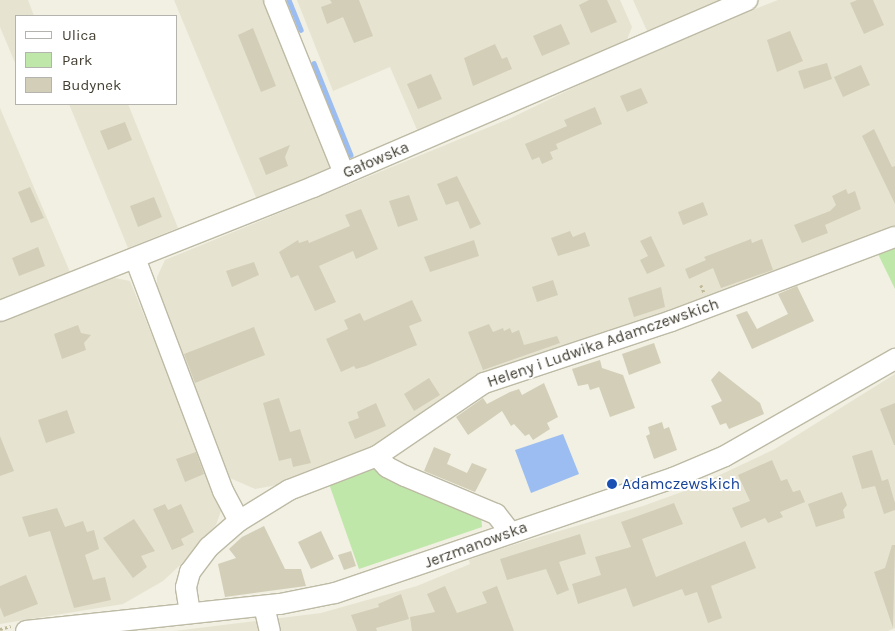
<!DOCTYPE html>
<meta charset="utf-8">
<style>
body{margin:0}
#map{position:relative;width:895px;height:631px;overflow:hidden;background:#f1f0e2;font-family:Karla,sans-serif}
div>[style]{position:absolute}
.residential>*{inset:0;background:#e6e3d0}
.green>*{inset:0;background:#bfe7a9}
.water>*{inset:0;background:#9cbdf1}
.stream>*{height:4.5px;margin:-2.25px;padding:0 2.25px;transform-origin:2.25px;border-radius:2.25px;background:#9cbdf1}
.building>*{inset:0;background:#d3ceb7}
.path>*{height:2.5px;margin-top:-1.25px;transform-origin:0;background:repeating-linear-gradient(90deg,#bfb996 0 2.5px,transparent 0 5px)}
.roads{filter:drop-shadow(1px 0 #bdbaa5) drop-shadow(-1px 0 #bdbaa5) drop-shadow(0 1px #bdbaa5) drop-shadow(0 -1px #bdbaa5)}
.minor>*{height:20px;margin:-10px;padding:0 10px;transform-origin:10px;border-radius:10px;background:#fff}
.dots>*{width:14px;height:14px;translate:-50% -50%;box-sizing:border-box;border:2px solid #fff;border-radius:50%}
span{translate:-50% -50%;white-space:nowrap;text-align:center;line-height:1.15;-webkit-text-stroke:4px #fff;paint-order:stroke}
.street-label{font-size:16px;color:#434033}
.transit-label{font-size:16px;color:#164399}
.left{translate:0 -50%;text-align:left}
.legend{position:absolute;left:15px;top:15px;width:162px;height:90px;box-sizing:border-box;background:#fff;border:1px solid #b4b3ad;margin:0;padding:6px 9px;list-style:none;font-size:15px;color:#434033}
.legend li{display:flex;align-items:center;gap:10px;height:25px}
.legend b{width:25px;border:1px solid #b4b3ad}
</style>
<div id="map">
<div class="residential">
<div style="clip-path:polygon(0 0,28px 0,34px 16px,16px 16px,16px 65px,0 27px)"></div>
<div style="clip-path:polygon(174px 0,267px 0,331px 167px,257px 200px)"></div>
<div style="clip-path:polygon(297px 0,620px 0,632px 27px,626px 42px,418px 132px,390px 67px,333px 91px)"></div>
<div style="clip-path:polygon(633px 0,721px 0,648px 33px)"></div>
<div style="clip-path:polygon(778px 0,895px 0,895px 227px,686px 305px,476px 375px,387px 441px,283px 484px,255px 489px,230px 478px,157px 292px,157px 277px,165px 260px,511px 118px,649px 51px)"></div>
<div style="clip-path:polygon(69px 104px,128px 104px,178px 228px,128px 248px)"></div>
<div style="clip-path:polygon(0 108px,70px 272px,0 302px)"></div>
<div style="clip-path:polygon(110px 277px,130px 281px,222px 508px,216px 525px,191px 555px,163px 581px,123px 604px,0 624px,0 317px)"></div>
<div style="clip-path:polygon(895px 374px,895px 628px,888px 631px,174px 631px,321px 613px,417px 586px,470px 564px,469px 560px,493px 551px,643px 506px,690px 489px,775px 449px)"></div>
</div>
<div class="green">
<div style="clip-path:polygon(895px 248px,895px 289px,878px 254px)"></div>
<div style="clip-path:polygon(364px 467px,376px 468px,481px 515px,482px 527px,359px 569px,328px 481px)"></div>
</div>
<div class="water">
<div style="clip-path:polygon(563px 434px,579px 474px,531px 493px,515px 450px)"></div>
</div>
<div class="stream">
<div style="left:289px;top:0;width:32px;rotate:68deg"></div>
<div style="left:314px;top:63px;width:99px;rotate:68.1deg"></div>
</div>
<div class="building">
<div style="clip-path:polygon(330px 0,359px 0,373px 36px,354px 43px,343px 17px,327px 24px,321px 7px,332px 3px)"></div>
<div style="clip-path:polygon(589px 0,607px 0,617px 22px,591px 33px,579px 5px)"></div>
<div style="clip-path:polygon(857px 0,873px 0,884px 25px,864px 34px,850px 3px)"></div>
<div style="clip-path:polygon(561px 24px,570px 44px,542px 56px,533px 36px)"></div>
<div style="clip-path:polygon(253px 28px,276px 86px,261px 92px,238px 35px)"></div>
<div style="clip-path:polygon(790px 31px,803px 61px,777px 72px,767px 40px)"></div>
<div style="clip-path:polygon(495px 44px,502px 59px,507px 57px,512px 69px,473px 86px,464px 58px)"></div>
<div style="clip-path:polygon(827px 63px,832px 79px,804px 89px,798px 71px)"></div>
<div style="clip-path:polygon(861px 65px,870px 85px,843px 97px,834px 77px)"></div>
<div style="clip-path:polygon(431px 74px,442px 99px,418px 109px,407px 84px)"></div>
<div style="clip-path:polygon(641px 88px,648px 103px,627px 112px,620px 96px)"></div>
<div style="clip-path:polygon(595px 107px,602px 124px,556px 144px,558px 149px,550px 152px,553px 159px,542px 164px,539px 157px,532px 160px,525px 144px,567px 126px,564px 120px)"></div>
<div style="clip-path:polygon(125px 122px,132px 140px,108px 150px,100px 131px)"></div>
<div style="clip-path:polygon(874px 129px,892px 167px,895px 166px,895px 204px,862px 136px)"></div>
<div style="clip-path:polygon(290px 145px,285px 157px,288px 166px,266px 175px,259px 158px)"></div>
<div style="clip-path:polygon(457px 176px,481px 224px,470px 229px,458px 201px,446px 205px,437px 184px)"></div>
<div style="clip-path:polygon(30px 187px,44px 218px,31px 223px,18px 192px)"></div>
<div style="clip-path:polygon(846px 189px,848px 194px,855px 191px,861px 209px,825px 225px,828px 233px,802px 243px,794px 225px,830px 211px,836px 205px,832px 196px)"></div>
<div style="clip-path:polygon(409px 195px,418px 220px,398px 227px,389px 201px)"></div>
<div style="clip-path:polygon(154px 197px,162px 217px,138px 227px,130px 206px)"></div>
<div style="clip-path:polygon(703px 202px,708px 215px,683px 225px,678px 212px)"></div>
<div style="clip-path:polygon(361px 209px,378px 249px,356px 259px,353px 251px,319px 266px,336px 302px,315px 311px,298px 275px,291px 278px,279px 252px,298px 240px,299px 243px,308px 240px,309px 243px,350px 226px,345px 215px)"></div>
<div style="clip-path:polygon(570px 231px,573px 237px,585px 232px,590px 246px,558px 256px,551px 238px)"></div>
<div style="clip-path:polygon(651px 236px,665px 266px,647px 274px,640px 260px,648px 256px,640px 241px)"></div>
<div style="clip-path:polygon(751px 239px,752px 243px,762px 239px,773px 270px,721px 288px,713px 268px,689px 279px,685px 269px,706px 260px,704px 257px)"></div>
<div style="clip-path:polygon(474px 240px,479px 256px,430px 272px,424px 257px)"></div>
<div style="clip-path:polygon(38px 247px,45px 266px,19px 276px,12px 258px)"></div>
<div style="clip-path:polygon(254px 262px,259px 275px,232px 287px,226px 271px)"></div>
<div style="clip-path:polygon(553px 280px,558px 295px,537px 302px,532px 287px)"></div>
<div style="clip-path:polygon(797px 286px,814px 321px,752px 349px,736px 315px,747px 311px,757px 329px,788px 314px,778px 294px)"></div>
<div style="clip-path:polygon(661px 287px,665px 307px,634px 317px,628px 298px)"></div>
<div style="clip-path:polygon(412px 300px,422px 321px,409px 326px,417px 345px,366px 366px,356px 369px,354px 366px,341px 372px,326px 339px,348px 329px,344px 320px,360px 313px,364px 321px)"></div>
<div style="clip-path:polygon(489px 324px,493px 332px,503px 328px,504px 331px,510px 328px,512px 333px,519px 330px,524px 345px,557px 336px,560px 343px,483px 370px,468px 332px)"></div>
<div style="clip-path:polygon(78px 325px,81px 333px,91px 335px,84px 343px,86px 350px,62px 359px,54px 334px)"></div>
<div style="clip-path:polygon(254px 327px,265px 355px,195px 383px,184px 354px)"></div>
<div style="clip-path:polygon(654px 343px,661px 363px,629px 375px,622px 354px)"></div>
<div style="clip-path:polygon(600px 360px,602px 368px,623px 375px,635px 408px,610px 417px,599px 387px,590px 390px,588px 384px,578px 386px,572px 369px)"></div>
<div style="clip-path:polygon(719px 371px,760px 403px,764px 414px,729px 429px,726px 423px,720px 425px,711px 406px,722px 401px,711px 380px)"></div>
<div style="clip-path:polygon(429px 378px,440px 395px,414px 411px,404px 394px)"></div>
<div style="clip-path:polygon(544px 383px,558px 417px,547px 423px,550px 429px,533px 440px,529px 434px,525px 436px,514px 424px,511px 426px,502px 411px,468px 435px,456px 417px,483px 398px,487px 404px,510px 392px,519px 389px,522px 395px)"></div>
<div style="clip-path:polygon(279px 398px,290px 432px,300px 429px,311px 463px,293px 467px,291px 458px,279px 461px,263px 403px)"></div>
<div style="clip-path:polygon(376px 403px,386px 426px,355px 439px,348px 422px,359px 418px,357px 412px)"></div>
<div style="clip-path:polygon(895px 403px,895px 445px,894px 445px,880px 409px)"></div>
<div style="clip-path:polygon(67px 410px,75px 433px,46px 443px,38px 420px)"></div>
<div style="clip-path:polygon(662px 422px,664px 429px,669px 427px,677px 450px,654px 459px,646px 436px,650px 434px,648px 427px)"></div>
<div style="clip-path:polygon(0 436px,14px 471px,0 476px)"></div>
<div style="clip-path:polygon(434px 447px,451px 454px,447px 464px,467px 473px,472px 463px,487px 469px,475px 492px,424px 471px)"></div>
<div style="clip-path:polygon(872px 450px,882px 481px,888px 479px,895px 503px,895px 510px,884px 514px,875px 486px,862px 489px,852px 456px)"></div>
<div style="clip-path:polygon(196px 452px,204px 474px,185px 482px,176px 459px)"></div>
<div style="clip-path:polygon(772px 460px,781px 481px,787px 479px,793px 492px,800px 490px,805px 502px,780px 512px,783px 517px,768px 523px,765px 518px,741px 528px,732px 508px,750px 501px,738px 475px)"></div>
<div style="clip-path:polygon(842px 492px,847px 505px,843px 510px,845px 518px,816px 527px,808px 504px)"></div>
<div style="clip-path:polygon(674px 503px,683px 524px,642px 539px,656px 577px,745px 541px,756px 568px,711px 586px,722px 618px,708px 623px,697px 592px,685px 596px,682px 589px,633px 607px,626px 588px,578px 604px,572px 584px,601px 575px,595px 557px,631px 547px,621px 522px)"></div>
<div style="clip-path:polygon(165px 504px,168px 510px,181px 504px,194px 532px,181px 539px,184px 545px,172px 550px,153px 509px)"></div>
<div style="clip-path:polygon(57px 508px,65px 527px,83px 521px,87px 532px,94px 530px,99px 549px,85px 555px,93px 580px,105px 577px,111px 600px,74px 608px,50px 531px,29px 537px,22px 517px)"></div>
<div style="clip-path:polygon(134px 519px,155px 551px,141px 556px,147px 567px,133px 578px,103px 538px)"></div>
<div style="clip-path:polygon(264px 526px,285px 569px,301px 569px,306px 586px,225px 597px,218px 564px,236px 558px,229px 549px,242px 537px)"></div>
<div style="clip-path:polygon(321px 531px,334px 559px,311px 569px,298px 542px)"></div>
<div style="clip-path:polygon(580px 534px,586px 554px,559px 562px,569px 590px,557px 595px,546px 569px,507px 580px,500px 559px)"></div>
<div style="clip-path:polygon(892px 545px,895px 545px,893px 628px,874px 572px,885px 568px)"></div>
<div style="clip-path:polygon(351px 551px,356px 566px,344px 570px,338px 555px)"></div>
<div style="clip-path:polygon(26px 575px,38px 604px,4px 617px,0 607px,0 586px)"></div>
<div style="clip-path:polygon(445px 586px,457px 613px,487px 603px,482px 592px,497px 586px,514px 631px,412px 631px,410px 617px,435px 612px,427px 594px)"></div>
<div style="clip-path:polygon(401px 594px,409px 619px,376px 628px,377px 631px,357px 631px,351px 615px,379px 607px,378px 604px)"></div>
</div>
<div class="path">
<div style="left:701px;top:285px;width:8px;rotate:67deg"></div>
<div style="left:0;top:629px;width:11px;rotate:-15deg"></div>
</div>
<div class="roads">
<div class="minor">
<div style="left:274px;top:0;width:187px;rotate:68deg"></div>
<div style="left:135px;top:258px;width:249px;rotate:69.3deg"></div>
<div style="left:223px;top:491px;width:34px;rotate:62deg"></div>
<div style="left:0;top:311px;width:337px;rotate:-21.6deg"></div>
<div style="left:313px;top:187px;width:473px;rotate:-23.3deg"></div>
<div style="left:377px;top:456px;width:15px;rotate:48deg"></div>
<div style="left:387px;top:467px;width:20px;rotate:27deg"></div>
<div style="left:405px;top:476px;width:99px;rotate:22.7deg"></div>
<div style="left:496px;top:514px;width:24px;rotate:52deg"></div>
<div style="left:264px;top:606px;width:26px;rotate:77deg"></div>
<div style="left:190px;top:613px;width:26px;rotate:-99deg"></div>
<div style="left:186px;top:587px;width:16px;rotate:-75deg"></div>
<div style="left:190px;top:572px;width:31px;rotate:-53deg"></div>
<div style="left:209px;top:547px;width:40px;rotate:-41deg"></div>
<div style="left:239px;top:521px;width:59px;rotate:-31.8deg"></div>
<div style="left:289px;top:490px;width:94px;rotate:-21.1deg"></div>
<div style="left:377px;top:456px;width:130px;rotate:-34.3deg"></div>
<div style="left:484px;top:383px;width:197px;rotate:-18.3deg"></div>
<div style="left:671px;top:321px;width:239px;rotate:-20.6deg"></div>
<div style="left:26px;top:631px;width:255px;rotate:-6.1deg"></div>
<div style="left:280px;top:604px;width:56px;rotate:-11.3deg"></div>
<div style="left:335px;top:593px;width:357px;rotate:-18.8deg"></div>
<div style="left:673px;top:478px;width:56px;rotate:-22.9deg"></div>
<div style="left:725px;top:456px;width:196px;rotate:-29.7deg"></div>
</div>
</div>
<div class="dots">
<div style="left:612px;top:484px;background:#1a4fb4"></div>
</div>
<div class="street-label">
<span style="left:376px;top:160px;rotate:-23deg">Gałowska</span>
<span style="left:603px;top:343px;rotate:-19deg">Heleny i Ludwika Adamczewskich</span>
<span style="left:476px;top:545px;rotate:-20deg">Jerzmanowska</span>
</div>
<div class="transit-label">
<span class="left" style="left:622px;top:484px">Adamczewskich</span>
</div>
<ul class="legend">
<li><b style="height:6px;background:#fff"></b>Ulica</li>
<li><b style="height:14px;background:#bfe7a9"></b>Park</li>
<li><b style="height:14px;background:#d3ceb7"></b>Budynek</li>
</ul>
</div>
